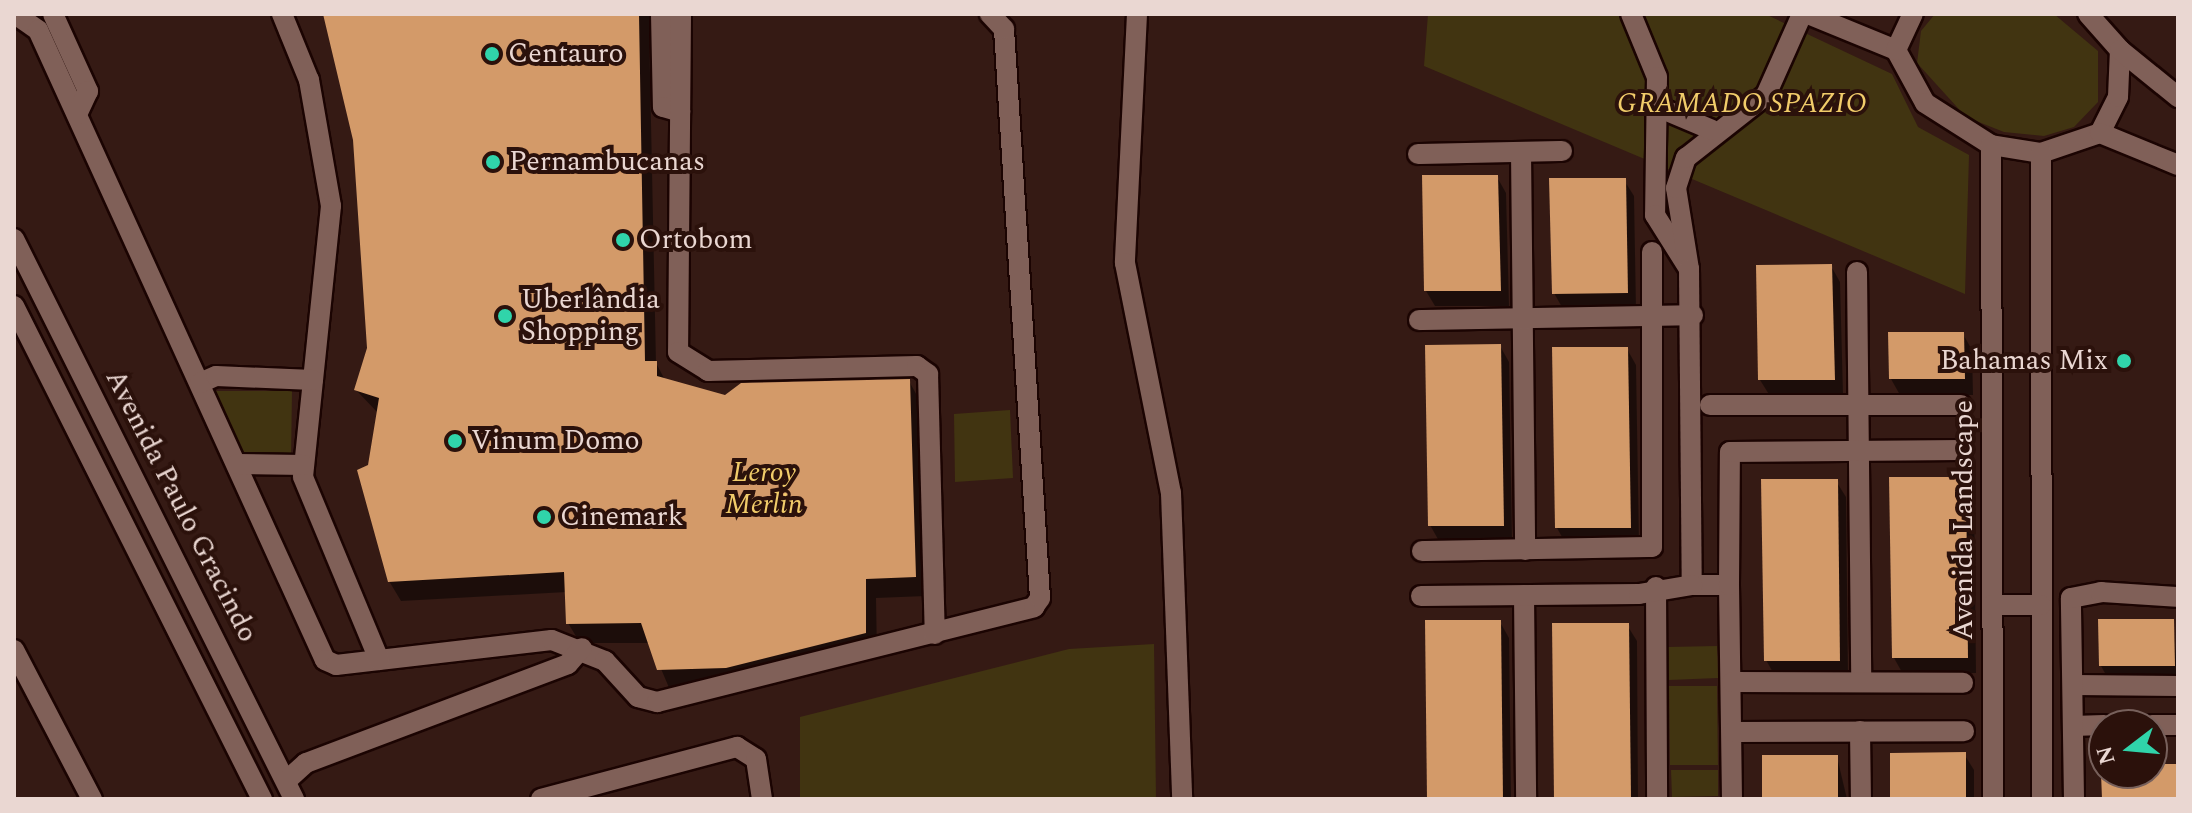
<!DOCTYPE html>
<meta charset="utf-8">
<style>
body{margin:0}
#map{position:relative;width:2192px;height:813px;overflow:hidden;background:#351a14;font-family:Spectral,serif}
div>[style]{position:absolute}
.green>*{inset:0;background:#413411}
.shadow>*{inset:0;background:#0007}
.building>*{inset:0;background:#d39a69}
.roads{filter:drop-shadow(2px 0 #1b0402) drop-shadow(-2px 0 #1b0402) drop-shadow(0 2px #1b0402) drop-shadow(0 -2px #1b0402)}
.minor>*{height:20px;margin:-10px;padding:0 10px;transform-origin:10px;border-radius:10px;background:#806058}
.dots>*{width:22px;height:22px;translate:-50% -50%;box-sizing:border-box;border:4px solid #2b110b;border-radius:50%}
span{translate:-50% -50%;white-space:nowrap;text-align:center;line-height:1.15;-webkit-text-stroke:8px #2b110b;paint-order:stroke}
.poi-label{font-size:28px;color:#ead7d2}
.left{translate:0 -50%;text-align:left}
.right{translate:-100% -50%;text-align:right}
.park-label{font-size:28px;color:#f1cc6a;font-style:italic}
.street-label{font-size:28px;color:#ead7d2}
.frame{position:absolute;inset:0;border:16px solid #ead7d2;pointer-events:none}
.north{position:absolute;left:2088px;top:709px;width:80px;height:80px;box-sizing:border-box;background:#2b110b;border:2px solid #77605b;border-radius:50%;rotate:254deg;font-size:22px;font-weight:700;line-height:32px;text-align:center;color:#ead7d2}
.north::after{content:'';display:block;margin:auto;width:28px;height:36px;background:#30d4aa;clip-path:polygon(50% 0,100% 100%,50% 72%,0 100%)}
</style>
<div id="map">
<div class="green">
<div style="clip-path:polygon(1428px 14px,1765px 14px,1892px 74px,1918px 127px,1969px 155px,1965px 294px,1424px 66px)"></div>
<div style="clip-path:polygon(1935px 14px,2054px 14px,2098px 51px,2098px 102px,2074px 127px,2044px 136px,2004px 132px,1966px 117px,1917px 63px,1921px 31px)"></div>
<div style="clip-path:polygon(211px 391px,292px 391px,291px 460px,240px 455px)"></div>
<div style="clip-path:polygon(1010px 410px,1013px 478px,955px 482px,954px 414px)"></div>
<div style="clip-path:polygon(1154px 644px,1156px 799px,800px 799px,800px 717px,1069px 649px)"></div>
<div style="clip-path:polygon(1717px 646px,1718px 678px,1669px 680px,1668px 647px)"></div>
<div style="clip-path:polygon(1669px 686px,1717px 686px,1718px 765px,1670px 765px)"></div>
<div style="clip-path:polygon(1671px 770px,1718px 770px,1718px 796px,1672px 797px)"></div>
</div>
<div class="shadow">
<div style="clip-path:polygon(325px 14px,657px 14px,658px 27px,649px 25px,656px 363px,665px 380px,726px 397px,909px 381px,920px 401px,926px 596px,876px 598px,877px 653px,670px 690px,650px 643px,580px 643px,568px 623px,567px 592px,401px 601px,389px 581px,369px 467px,378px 413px,356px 390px,369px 348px,355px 140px)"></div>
<div style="clip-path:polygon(1497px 177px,1506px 193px,1509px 306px,1435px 306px,1426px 291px)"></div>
<div style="clip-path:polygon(1624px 180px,1634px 196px,1636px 309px,1563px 309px,1554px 293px)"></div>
<div style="clip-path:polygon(1831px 266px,1840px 282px,1843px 395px,1770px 396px,1760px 380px)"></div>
<div style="clip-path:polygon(1963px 334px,1972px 350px,1973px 395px,1900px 395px,1891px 379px)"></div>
<div style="clip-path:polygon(1500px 346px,1509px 362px,1512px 541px,1439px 541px,1430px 525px)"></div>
<div style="clip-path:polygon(1627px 349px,1636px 365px,1639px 544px,1566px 544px,1557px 528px)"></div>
<div style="clip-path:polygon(1964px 479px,1974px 494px,1976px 673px,1903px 674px,1894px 658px)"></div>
<div style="clip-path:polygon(1836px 481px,1846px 497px,1848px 676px,1775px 676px,1766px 660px)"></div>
<div style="clip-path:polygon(2173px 621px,2178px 681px,2110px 682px,2101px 666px)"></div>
<div style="clip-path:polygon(1500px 622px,1509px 638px,1511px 799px,1429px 799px)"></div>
<div style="clip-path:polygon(1627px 625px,1637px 641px,1638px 799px,1557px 799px)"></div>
<div style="clip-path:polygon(1964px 754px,1974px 770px,1974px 799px,1892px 799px)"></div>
<div style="clip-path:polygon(1837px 757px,1847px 799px,1765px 799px)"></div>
</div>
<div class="building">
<div style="clip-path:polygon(323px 14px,639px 14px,645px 361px,657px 361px,657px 376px,725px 395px,741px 383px,910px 379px,916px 577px,866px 579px,866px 633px,726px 668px,657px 670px,641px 623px,566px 624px,564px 572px,388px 582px,357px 470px,368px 465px,379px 398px,354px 390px,367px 348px,353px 140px)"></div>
<div style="clip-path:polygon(1422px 175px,1498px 175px,1501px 291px,1424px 291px)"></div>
<div style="clip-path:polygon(1549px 178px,1626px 178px,1628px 293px,1552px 294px)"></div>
<div style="clip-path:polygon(1832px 264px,1835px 380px,1758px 380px,1756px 265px)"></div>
<div style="clip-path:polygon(1888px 332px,1964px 332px,1965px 379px,1889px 379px)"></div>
<div style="clip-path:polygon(1501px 344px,1504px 526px,1428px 526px,1425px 345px)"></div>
<div style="clip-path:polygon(1552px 347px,1628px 347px,1631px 528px,1555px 528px)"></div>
<div style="clip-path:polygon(1889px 477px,1966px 477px,1968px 658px,1892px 658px)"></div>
<div style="clip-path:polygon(1761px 479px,1838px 479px,1840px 661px,1764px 661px)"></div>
<div style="clip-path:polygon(2098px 619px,2174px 619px,2175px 666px,2099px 666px)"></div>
<div style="clip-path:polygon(1425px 620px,1501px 620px,1503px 799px,1427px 799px)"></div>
<div style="clip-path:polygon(1552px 623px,1629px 623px,1631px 799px,1554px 799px)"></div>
<div style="clip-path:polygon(1966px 752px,1966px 799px,1890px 799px,1890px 753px)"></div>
<div style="clip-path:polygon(1762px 755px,1838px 755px,1838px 799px,1762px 799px)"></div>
<div style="clip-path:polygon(2152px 764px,2177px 764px,2178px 799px,2102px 799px,2101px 773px,2152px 773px)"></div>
</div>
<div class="roads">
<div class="minor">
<div style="left:15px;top:14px;width:28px;rotate:35deg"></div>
<div style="left:38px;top:30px;width:692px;rotate:65.51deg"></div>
<div style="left:325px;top:660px;width:12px;rotate:24deg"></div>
<div style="left:336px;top:665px;width:217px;rotate:-6.6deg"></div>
<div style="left:552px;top:640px;width:57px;rotate:21.6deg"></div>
<div style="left:605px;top:661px;width:49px;rotate:47.5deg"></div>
<div style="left:638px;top:697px;width:20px;rotate:15deg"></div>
<div style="left:657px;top:702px;width:389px;rotate:-14.1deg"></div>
<div style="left:1034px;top:607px;width:11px;rotate:-56deg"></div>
<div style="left:1040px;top:598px;width:570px;rotate:-93.62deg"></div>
<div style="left:1004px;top:29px;width:21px;rotate:-133deg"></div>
<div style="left:53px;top:14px;width:85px;rotate:65.6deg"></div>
<div style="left:88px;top:91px;width:26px;rotate:115deg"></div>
<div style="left:282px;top:14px;width:71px;rotate:67.8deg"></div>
<div style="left:309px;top:80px;width:128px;rotate:80.1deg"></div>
<div style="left:331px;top:206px;width:272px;rotate:95.9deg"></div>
<div style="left:303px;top:477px;width:198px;rotate:67.4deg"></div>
<div style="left:661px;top:14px;width:93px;rotate:88.8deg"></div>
<div style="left:663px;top:107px;width:18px;rotate:16deg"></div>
<div style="left:681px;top:14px;width:338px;rotate:90.5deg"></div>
<div style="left:678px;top:352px;width:36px;rotate:32deg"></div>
<div style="left:708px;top:371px;width:209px;rotate:-1.4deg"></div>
<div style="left:917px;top:366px;width:14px;rotate:36deg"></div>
<div style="left:928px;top:374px;width:260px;rotate:88.5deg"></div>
<div style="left:1137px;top:14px;width:249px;rotate:92.8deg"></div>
<div style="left:1125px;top:263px;width:235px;rotate:78.7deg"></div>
<div style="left:1171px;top:493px;width:306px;rotate:87.9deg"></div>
<div style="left:1631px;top:14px;width:68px;rotate:67.6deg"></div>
<div style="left:1657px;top:77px;width:138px;rotate:90.8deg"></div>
<div style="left:1655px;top:215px;width:64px;rotate:57.8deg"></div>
<div style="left:1689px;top:269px;width:82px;rotate:-99.1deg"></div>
<div style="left:1676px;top:188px;width:32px;rotate:-72deg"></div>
<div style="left:1686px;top:158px;width:102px;rotate:-38.2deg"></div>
<div style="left:1766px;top:95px;width:89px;rotate:-66deg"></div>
<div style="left:1808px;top:14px;width:95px;rotate:22.2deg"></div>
<div style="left:1896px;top:50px;width:60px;rotate:61.3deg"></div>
<div style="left:1925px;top:103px;width:78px;rotate:32.5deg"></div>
<div style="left:1991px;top:145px;width:51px;rotate:9.1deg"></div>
<div style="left:2041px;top:153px;width:62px;rotate:-18.7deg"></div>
<div style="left:2100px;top:133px;width:40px;rotate:-63.4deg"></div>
<div style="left:2118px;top:97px;width:47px;rotate:-87.6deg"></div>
<div style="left:2120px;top:50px;width:48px;rotate:-131.6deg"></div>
<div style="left:1896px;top:50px;width:40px;rotate:-65deg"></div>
<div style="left:2120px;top:50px;width:75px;rotate:39deg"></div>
<div style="left:1660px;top:108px;width:56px;rotate:22.9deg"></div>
<div style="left:2100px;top:133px;width:84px;rotate:22.3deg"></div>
<div style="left:1991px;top:145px;width:654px;rotate:89.82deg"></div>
<div style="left:1521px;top:152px;width:398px;rotate:89.4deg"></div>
<div style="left:2041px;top:153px;width:646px;rotate:89.91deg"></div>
<div style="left:1418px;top:154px;width:144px;rotate:-1.2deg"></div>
<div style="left:14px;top:239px;width:626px;rotate:63.43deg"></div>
<div style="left:1689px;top:269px;width:316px;rotate:89.5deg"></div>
<div style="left:1692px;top:585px;width:37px"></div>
<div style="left:1729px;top:585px;width:214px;rotate:89.2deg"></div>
<div style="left:1857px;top:272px;width:410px;rotate:89.4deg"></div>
<div style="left:14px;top:306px;width:552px;rotate:63.3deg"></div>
<div style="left:1419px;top:320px;width:274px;rotate:-1deg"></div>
<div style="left:200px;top:383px;width:17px;rotate:-24deg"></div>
<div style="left:216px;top:376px;width:97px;rotate:2.4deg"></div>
<div style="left:1710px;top:405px;width:251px"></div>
<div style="left:237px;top:464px;width:67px;rotate:0.9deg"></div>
<div style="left:1422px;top:551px;width:230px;rotate:-1deg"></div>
<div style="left:1652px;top:547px;width:295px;rotate:-90deg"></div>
<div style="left:1729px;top:585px;width:133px;rotate:-89.6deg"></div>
<div style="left:1730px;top:452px;width:232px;rotate:-0.5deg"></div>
<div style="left:1656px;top:587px;width:212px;rotate:89.7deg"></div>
<div style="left:1524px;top:595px;width:204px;rotate:89.4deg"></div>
<div style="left:1421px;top:596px;width:218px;rotate:-0.5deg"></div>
<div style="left:1639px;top:594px;width:54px;rotate:-9.6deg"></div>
<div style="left:1992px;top:605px;width:49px"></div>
<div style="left:14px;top:650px;width:168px;rotate:62.4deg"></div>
<div style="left:1732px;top:682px;width:231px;rotate:0.2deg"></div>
<div style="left:2074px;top:685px;width:104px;rotate:0.6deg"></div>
<div style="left:2152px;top:725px;width:26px"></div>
<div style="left:2073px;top:726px;width:31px;rotate:-2deg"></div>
<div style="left:1860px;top:731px;width:68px;rotate:89.2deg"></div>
<div style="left:1733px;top:732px;width:231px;rotate:-0.2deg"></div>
<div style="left:286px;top:781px;width:27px;rotate:-42deg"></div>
<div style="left:306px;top:763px;width:280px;rotate:-20.7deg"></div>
<div style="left:568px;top:664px;width:21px;rotate:-49deg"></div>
<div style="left:541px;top:799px;width:203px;rotate:-14.9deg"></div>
<div style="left:737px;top:747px;width:22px;rotate:32deg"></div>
<div style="left:756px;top:759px;width:40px;rotate:81.5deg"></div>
<div style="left:2074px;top:799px;width:201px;rotate:-90.9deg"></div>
<div style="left:2071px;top:598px;width:31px;rotate:-11deg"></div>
<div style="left:2101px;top:592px;width:77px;rotate:3.7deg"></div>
</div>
</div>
<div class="dots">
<div style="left:492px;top:54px;background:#30d4aa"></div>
<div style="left:493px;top:162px;background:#30d4aa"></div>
<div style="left:623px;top:240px;background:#30d4aa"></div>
<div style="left:505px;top:316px;background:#30d4aa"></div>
<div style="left:2124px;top:361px;background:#30d4aa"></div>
<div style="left:455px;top:441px;background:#30d4aa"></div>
<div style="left:544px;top:517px;background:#30d4aa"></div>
</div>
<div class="poi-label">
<span class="left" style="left:508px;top:54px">Centauro</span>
<span class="left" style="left:509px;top:162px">Pernambucanas</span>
<span class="left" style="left:639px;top:240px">Ortobom</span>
<span class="left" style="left:521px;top:316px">Uberlândia<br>Shopping</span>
<span class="right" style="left:2108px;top:361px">Bahamas Mix</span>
<span class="left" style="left:471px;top:441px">Vinum Domo</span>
<span class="left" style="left:560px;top:517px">Cinemark</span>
</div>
<div class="park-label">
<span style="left:1742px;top:104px">GRAMADO SPAZIO</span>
<span style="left:764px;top:489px">Leroy<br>Merlin</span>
</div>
<div class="street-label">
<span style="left:181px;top:506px;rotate:63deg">Avenida Paulo Gracindo</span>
<span style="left:1964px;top:520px;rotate:-90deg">Avenida Landscape</span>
</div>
<div class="frame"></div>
<div class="north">N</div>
</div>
